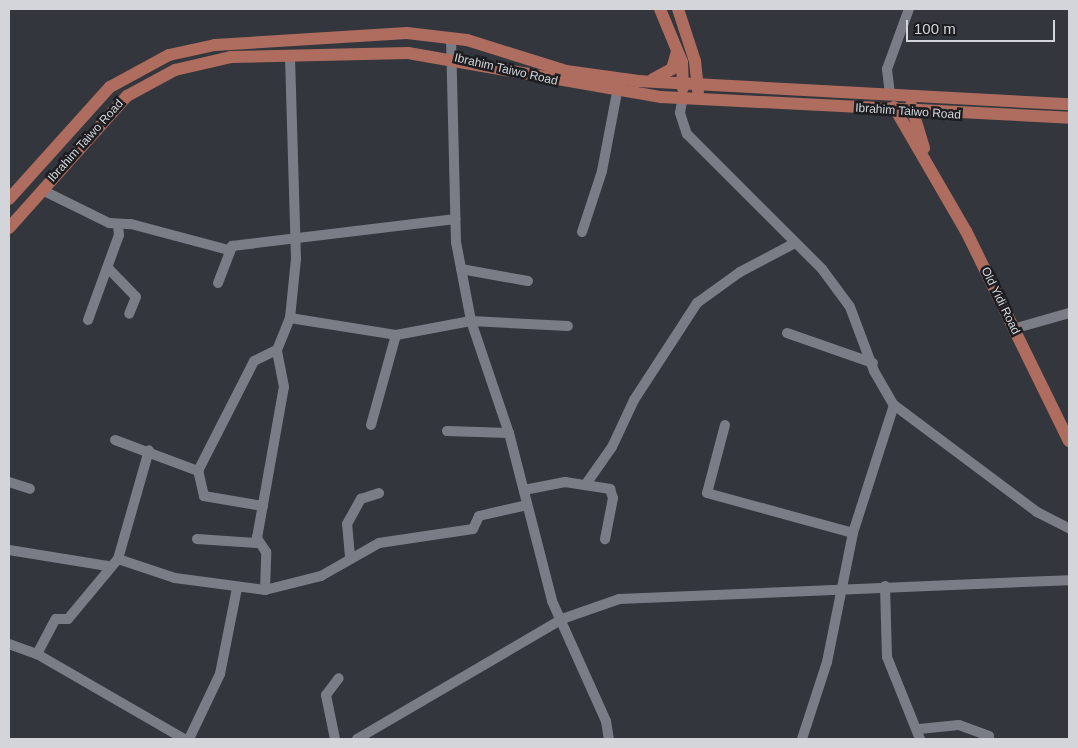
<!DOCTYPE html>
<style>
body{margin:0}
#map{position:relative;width:1078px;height:748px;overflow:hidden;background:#34363d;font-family:Helvetica,sans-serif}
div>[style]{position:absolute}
.minor>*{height:10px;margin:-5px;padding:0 5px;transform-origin:5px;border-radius:5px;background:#7b7d86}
.major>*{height:12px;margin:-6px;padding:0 6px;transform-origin:6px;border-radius:6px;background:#ae6d5e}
span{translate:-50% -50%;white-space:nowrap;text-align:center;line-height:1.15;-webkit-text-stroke:5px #1c1d21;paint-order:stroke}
.street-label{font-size:12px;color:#d4d5da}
.frame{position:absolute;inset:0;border:10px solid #d4d5da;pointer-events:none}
.scale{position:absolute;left:906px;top:20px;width:149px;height:22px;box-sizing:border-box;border:2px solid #d4d5da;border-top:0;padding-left:6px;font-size:15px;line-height:18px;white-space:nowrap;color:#d4d5da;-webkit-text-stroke:4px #1c1d21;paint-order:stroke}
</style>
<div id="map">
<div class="minor">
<div style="left:451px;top:38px;width:204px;rotate:88.6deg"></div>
<div style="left:456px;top:242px;width:80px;rotate:79.2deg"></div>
<div style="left:471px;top:321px;width:118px;rotate:71.3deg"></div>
<div style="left:509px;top:433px;width:173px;rotate:75.6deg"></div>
<div style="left:552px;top:601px;width:132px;rotate:65.8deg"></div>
<div style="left:606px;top:721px;width:18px;rotate:81deg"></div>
<div style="left:890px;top:94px;width:25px;rotate:-97deg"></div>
<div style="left:887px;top:69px;width:64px;rotate:-69.9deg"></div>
<div style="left:683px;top:96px;width:17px;rotate:100deg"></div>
<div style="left:680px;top:113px;width:22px;rotate:72deg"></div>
<div style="left:687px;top:134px;width:191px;rotate:45deg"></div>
<div style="left:822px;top:269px;width:47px;rotate:53.6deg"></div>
<div style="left:850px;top:307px;width:68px;rotate:69.4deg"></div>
<div style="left:874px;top:371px;width:39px;rotate:60deg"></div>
<div style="left:894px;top:405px;width:134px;rotate:107.8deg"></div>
<div style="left:853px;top:533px;width:132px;rotate:101.4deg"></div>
<div style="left:827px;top:662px;width:81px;rotate:108deg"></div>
<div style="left:42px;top:190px;width:75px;rotate:26.2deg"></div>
<div style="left:109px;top:223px;width:22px;rotate:3deg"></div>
<div style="left:131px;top:224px;width:101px;rotate:14.9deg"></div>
<div style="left:582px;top:232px;width:64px;rotate:-71.8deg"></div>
<div style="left:602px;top:171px;width:80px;rotate:-79.2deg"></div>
<div style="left:108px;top:268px;width:40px;rotate:46deg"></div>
<div style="left:136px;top:297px;width:18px;rotate:112deg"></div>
<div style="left:461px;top:269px;width:68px;rotate:10.2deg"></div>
<div style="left:218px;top:283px;width:40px;rotate:-69deg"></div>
<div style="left:232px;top:246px;width:225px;rotate:-6.9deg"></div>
<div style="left:290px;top:318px;width:107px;rotate:9.1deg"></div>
<div style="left:396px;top:335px;width:76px;rotate:-10.6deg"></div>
<div style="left:471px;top:321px;width:97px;rotate:3deg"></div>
<div style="left:88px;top:320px;width:90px;rotate:-70deg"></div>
<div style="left:119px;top:235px;width:10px;rotate:-96deg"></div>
<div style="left:1013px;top:329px;width:58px;rotate:-15.9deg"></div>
<div style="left:787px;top:333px;width:91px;rotate:19.2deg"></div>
<div style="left:894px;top:405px;width:179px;rotate:36.8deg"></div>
<div style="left:1037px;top:512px;width:36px;rotate:27deg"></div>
<div style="left:371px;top:425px;width:93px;rotate:-74.5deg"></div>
<div style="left:725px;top:425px;width:70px;rotate:104.8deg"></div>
<div style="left:707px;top:493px;width:151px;rotate:15.3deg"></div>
<div style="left:447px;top:431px;width:62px;rotate:1.8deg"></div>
<div style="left:115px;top:440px;width:89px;rotate:20.5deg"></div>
<div style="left:9px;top:482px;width:22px;rotate:18deg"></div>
<div style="left:586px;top:484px;width:45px;rotate:-54.9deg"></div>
<div style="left:612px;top:447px;width:52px;rotate:-64.9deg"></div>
<div style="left:634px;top:400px;width:116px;rotate:-57deg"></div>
<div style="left:697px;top:303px;width:53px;rotate:-35.8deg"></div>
<div style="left:740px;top:272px;width:60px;rotate:-27.8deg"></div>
<div style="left:524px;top:490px;width:42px;rotate:-11deg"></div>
<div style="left:565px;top:482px;width:46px;rotate:8.8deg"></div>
<div style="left:610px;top:489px;width:9px;rotate:72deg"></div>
<div style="left:613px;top:498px;width:42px;rotate:101deg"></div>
<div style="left:263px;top:506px;width:60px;rotate:-170.4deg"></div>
<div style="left:204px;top:496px;width:26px;rotate:-103deg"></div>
<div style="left:198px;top:471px;width:123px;rotate:-63deg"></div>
<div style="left:254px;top:361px;width:25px;rotate:-26deg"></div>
<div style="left:197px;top:539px;width:60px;rotate:3.8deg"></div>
<div style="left:9px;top:550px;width:100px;rotate:9.2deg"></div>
<div style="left:350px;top:557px;width:33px;rotate:-95deg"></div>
<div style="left:347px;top:524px;width:29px;rotate:-61deg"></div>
<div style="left:361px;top:499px;width:19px;rotate:-18deg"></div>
<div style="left:118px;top:559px;width:60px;rotate:18.4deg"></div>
<div style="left:175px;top:578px;width:91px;rotate:7.6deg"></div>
<div style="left:265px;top:590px;width:58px;rotate:-14deg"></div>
<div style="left:321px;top:576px;width:67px;rotate:-29.6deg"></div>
<div style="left:379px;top:543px;width:95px;rotate:-8.5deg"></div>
<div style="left:473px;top:529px;width:14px;rotate:-65deg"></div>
<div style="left:479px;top:516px;width:49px;rotate:-12.9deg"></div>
<div style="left:885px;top:586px;width:71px;rotate:88.4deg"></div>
<div style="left:887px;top:657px;width:88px;rotate:68.1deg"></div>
<div style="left:265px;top:590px;width:38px;rotate:-88deg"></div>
<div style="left:266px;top:552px;width:17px;rotate:-123deg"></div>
<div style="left:257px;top:538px;width:153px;rotate:-79.9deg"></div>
<div style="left:284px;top:387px;width:38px;rotate:-101deg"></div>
<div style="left:277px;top:350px;width:35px;rotate:-68deg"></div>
<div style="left:290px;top:318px;width:59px;rotate:-84.2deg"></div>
<div style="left:296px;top:259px;width:204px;rotate:-91.7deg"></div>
<div style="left:9px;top:644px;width:30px;rotate:20deg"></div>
<div style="left:37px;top:654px;width:170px;rotate:30deg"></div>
<div style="left:37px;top:654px;width:40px;rotate:-62deg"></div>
<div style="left:56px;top:619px;width:12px"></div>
<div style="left:68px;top:619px;width:78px;rotate:-50.2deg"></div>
<div style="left:118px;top:559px;width:113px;rotate:-74.1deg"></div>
<div style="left:919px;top:729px;width:40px;rotate:-5.7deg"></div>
<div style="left:959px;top:725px;width:32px;rotate:20deg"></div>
<div style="left:189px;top:739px;width:72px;rotate:-64.5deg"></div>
<div style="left:220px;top:674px;width:88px;rotate:-78.8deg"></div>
<div style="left:335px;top:739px;width:45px;rotate:-101.6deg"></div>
<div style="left:326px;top:695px;width:21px;rotate:-53deg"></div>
<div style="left:357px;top:739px;width:238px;rotate:-30.3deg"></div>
<div style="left:562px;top:619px;width:60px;rotate:-19.3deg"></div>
<div style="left:619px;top:599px;width:450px;rotate:-2.4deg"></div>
</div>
<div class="major">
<div style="left:660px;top:9px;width:57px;rotate:67.5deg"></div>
<div style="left:682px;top:62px;width:26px;rotate:88deg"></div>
<div style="left:678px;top:9px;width:55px;rotate:71.9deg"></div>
<div style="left:695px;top:61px;width:30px;rotate:84deg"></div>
<div style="left:653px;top:79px;width:21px;rotate:-28deg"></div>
<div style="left:672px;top:69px;width:18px;rotate:-74deg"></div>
<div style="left:911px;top:105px;width:45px;rotate:73.2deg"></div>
<div style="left:894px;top:107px;width:143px;rotate:59.9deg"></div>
<div style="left:966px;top:231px;width:234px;rotate:63.9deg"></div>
<div style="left:9px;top:199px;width:151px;rotate:-48deg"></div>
<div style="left:110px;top:87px;width:67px;rotate:-28.5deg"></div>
<div style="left:169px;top:55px;width:47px;rotate:-12.3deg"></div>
<div style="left:215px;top:45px;width:192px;rotate:-3.6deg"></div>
<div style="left:407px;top:33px;width:60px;rotate:6.7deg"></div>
<div style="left:467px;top:40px;width:104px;rotate:17.4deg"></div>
<div style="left:566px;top:71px;width:73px;rotate:7.9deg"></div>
<div style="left:638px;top:81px;width:432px;rotate:3.1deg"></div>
<div style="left:9px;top:228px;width:177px;rotate:-48.2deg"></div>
<div style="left:127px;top:96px;width:55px;rotate:-28.4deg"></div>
<div style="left:175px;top:70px;width:57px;rotate:-13.1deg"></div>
<div style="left:231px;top:57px;width:177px;rotate:-1.3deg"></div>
<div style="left:408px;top:53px;width:257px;rotate:9.9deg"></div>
<div style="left:661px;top:97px;width:409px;rotate:2.9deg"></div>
</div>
<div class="street-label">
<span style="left:506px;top:70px;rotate:13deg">Ibrahim Taiwo Road</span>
<span style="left:908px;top:112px;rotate:4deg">Ibrahim Taiwo Road</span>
<span style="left:86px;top:141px;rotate:-48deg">Ibrahim Taiwo Road</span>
<span style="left:1000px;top:301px;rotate:64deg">Old Yidi Road</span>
</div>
<div class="frame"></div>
<div class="scale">100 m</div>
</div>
